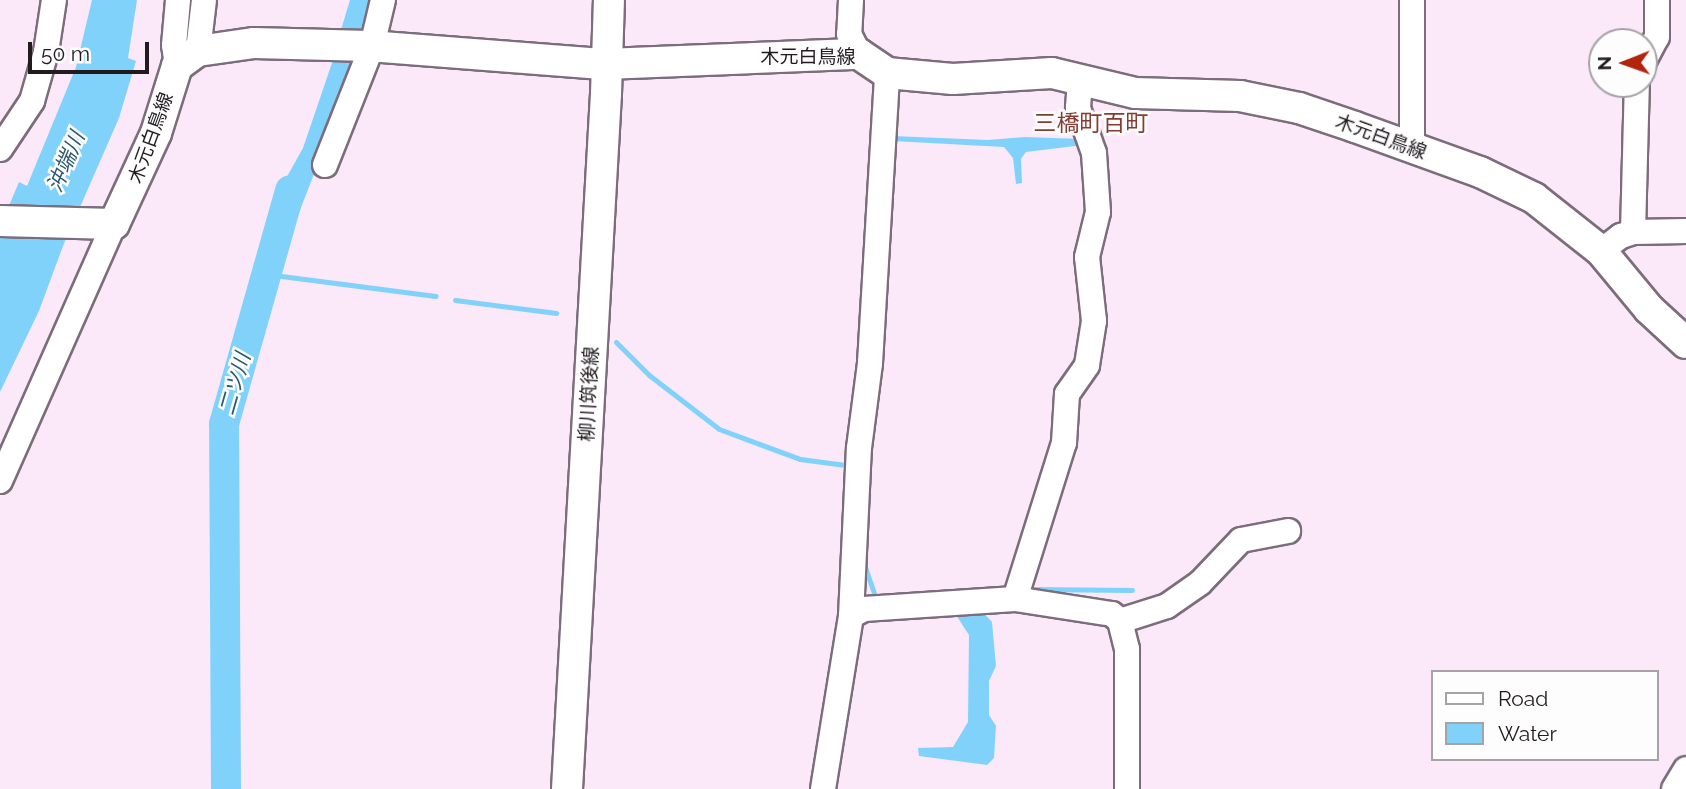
<!DOCTYPE html>
<meta charset="utf-8">
<style>
body{margin:0}
#map{position:relative;width:1686px;height:789px;overflow:hidden;background:#fbe9f9;font-family:Raleway,"Noto Sans JP",sans-serif}
div>[style]{position:absolute}
.water>*{inset:0;background:#81d2fb}
.stream>*{height:5px;margin:-2.5px;padding:0 2.5px;transform-origin:2.5px;border-radius:2.5px;background:#81d2fb}
.river>*{height:30px;margin:-15px;padding:0 15px;transform-origin:15px;border-radius:15px;background:#81d2fb}
.roads{filter:drop-shadow(2px 0 #7c6d7b) drop-shadow(-2px 0 #7c6d7b) drop-shadow(0 2px #7c6d7b) drop-shadow(0 -2px #7c6d7b)}
.minor>*{height:24px;margin:-12px;padding:0 12px;transform-origin:12px;border-radius:12px;background:#fff}
.major>*{height:30px;margin:-15px;padding:0 15px;transform-origin:15px;border-radius:15px;background:#fff}
span{translate:-50% -50%;white-space:nowrap;text-align:center;line-height:1.15;-webkit-text-stroke:5px #fdfdfd;paint-order:stroke}
.street-label{font-size:19px;color:#211b20}
.water-label{font-size:21px;color:#2c596e;font-style:italic}
.quarter-label{font-size:23px;color:#843e31}
.legend{position:absolute;left:1431px;top:670px;width:228px;height:91px;box-sizing:border-box;background:#fdfdfd;border:2px solid #a5a3a5;margin:0;padding:9px 12px;list-style:none;font-size:21px;color:#211b20}
.legend li{display:flex;align-items:center;gap:14px;height:35px}
.legend b{width:35px;border:2px solid #a5a3a5}
.north{position:absolute;left:1588px;top:28px;width:70px;height:70px;box-sizing:border-box;background:#fdfdfd;border:2px solid #a5a3a5;border-radius:50%;rotate:269deg;font-size:19px;font-weight:700;line-height:28px;text-align:center;color:#211b20}
.north::after{content:'';display:block;margin:auto;width:24px;height:32px;background:#b2240c;clip-path:polygon(50% 0,100% 100%,50% 72%,0 100%)}
.scale{position:absolute;left:28px;top:42px;width:121px;height:32px;box-sizing:border-box;border:4px solid #211b20;border-top:0;padding-left:9px;font-size:21px;line-height:24px;white-space:nowrap;color:#211b20;-webkit-text-stroke:5px #fdfdfd;paint-order:stroke}
</style>
<div id="map">
<div class="water">
<div style="clip-path:polygon(92px 0,137px 0,128px 58px,136px 61px,119px 118px,63px 246px,39px 311px,0 392px,0 227px,19px 182px,27px 186px,76px 67px)"></div>
<div style="clip-path:polygon(350px 0,375px 0,365px 33px,340px 33px)"></div>
<div style="clip-path:polygon(335px 54px,361px 54px,291px 233px,270px 227px,284px 182px,303px 148px)"></div>
<div style="clip-path:polygon(893px 136px,988px 140px,1025px 137px,1081px 139px,1083px 145px,1026px 152px,1021px 159px,1022px 183px,1016px 184px,1013px 158px,1004px 147px,893px 141px)"></div>
<div style="clip-path:polygon(982px 611px,992px 622px,996px 666px,989px 681px,989px 715px,996px 726px,994px 758px,987px 765px,919px 756px,918px 748px,953px 747px,968px 722px,969px 635px,956px 615px)"></div>
</div>
<div class="stream">
<div style="left:266px;top:274px;width:171px;rotate:7.4deg"></div>
<div style="left:455px;top:300px;width:102px;rotate:7.3deg"></div>
<div style="left:616px;top:342px;width:47px;rotate:45deg"></div>
<div style="left:649px;top:375px;width:88px;rotate:37.6deg"></div>
<div style="left:719px;top:429px;width:86px;rotate:20.3deg"></div>
<div style="left:800px;top:459px;width:46px;rotate:7.4deg"></div>
<div style="left:865px;top:567px;width:31px;rotate:71deg"></div>
<div style="left:875px;top:596px;width:5px"></div>
<div style="left:1032px;top:589px;width:100px;rotate:0.6deg"></div>
</div>
<div class="river">
<div style="left:226px;top:789px;width:365px;rotate:-90.3deg"></div>
<div style="left:224px;top:424px;width:243px;rotate:-74.2deg"></div>
</div>
<div class="roads">
<div class="minor">
<div style="left:851px;top:0;width:34px;rotate:93deg"></div>
<div style="left:849px;top:34px;width:22px;rotate:63deg"></div>
<div style="left:1412px;top:0;width:148px;rotate:90deg"></div>
<div style="left:198px;top:51px;width:51px;rotate:-83.3deg"></div>
<div style="left:1644px;top:61px;width:27px;rotate:-62deg"></div>
<div style="left:1657px;top:37px;width:37px;rotate:-90deg"></div>
<div style="left:177px;top:66px;width:21px;rotate:-98deg"></div>
<div style="left:174px;top:45px;width:45px;rotate:-84.9deg"></div>
<div style="left:0;top:149px;width:58px;rotate:-56.3deg"></div>
<div style="left:32px;top:101px;width:51px;rotate:-74.1deg"></div>
<div style="left:46px;top:52px;width:53px;rotate:-81.3deg"></div>
<div style="left:325px;top:165px;width:128px;rotate:-68.4deg"></div>
<div style="left:372px;top:46px;width:47px;rotate:-76.6deg"></div>
<div style="left:1633px;top:232px;width:148px;rotate:-88.5deg"></div>
<div style="left:1601px;top:251px;width:25px;rotate:-37deg"></div>
<div style="left:1621px;top:236px;width:13px;rotate:-18deg"></div>
<div style="left:1633px;top:232px;width:53px;rotate:-1.1deg"></div>
<div style="left:0;top:481px;width:281px;rotate:-66.1deg"></div>
<div style="left:1015px;top:599px;width:164px;rotate:-72.6deg"></div>
<div style="left:1064px;top:443px;width:49px;rotate:-86.5deg"></div>
<div style="left:1067px;top:394px;width:35px;rotate:-55deg"></div>
<div style="left:1087px;top:365px;width:45px;rotate:-81deg"></div>
<div style="left:1094px;top:321px;width:64px;rotate:-96.2deg"></div>
<div style="left:1087px;top:257px;width:46px;rotate:-76.3deg"></div>
<div style="left:1098px;top:212px;width:59px;rotate:-93.9deg"></div>
<div style="left:1094px;top:153px;width:48px;rotate:-109.6deg"></div>
<div style="left:1078px;top:108px;width:27px;rotate:-86deg"></div>
<div style="left:851px;top:616px;width:15px;rotate:-28deg"></div>
<div style="left:864px;top:609px;width:151px;rotate:-3.8deg"></div>
<div style="left:1015px;top:599px;width:98px;rotate:8.8deg"></div>
<div style="left:1112px;top:614px;width:11px;rotate:41deg"></div>
<div style="left:1120px;top:621px;width:29px;rotate:76deg"></div>
<div style="left:1127px;top:649px;width:140px;rotate:90deg"></div>
<div style="left:1120px;top:621px;width:49px;rotate:-17.7deg"></div>
<div style="left:1167px;top:606px;width:40px;rotate:-34.9deg"></div>
<div style="left:1200px;top:583px;width:59px;rotate:-46.4deg"></div>
<div style="left:1241px;top:540px;width:48px;rotate:-10.8deg"></div>
<div style="left:823px;top:789px;width:175px;rotate:-80.8deg"></div>
<div style="left:851px;top:616px;width:168px;rotate:-87.3deg"></div>
<div style="left:859px;top:448px;width:86px;rotate:-82.6deg"></div>
<div style="left:870px;top:363px;width:290px;rotate:-86.6deg"></div>
<div style="left:1674px;top:789px;width:23px;rotate:-59deg"></div>
</div>
<div class="major">
<div style="left:0;top:221px;width:114px;rotate:1.5deg"></div>
<div style="left:114px;top:224px;width:100px;rotate:-65.2deg"></div>
<div style="left:156px;top:133px;width:70px;rotate:-72.6deg"></div>
<div style="left:177px;top:66px;width:26px;rotate:-36deg"></div>
<div style="left:198px;top:51px;width:57px;rotate:-8.1deg"></div>
<div style="left:254px;top:43px;width:115px;rotate:1.5deg"></div>
<div style="left:369px;top:46px;width:237px;rotate:4.4deg"></div>
<div style="left:605px;top:64px;width:254px;rotate:-2.3deg"></div>
<div style="left:859px;top:54px;width:34px;rotate:34deg"></div>
<div style="left:887px;top:73px;width:66px;rotate:5.2deg"></div>
<div style="left:953px;top:79px;width:99px;rotate:-3.5deg"></div>
<div style="left:1052px;top:73px;width:85px;rotate:13.5deg"></div>
<div style="left:1135px;top:93px;width:105px;rotate:1.6deg"></div>
<div style="left:1240px;top:96px;width:60px;rotate:11.5deg"></div>
<div style="left:1299px;top:108px;width:59px;rotate:18.7deg"></div>
<div style="left:1355px;top:127px;width:133px;rotate:19.8deg"></div>
<div style="left:1480px;top:172px;width:60px;rotate:25.7deg"></div>
<div style="left:1534px;top:198px;width:85px;rotate:38.3deg"></div>
<div style="left:1601px;top:251px;width:75px;rotate:50.4deg"></div>
<div style="left:1649px;top:309px;width:50px;rotate:42.6deg"></div>
<div style="left:567px;top:789px;width:696px;rotate:-86.79deg"></div>
<div style="left:606px;top:94px;width:94px;rotate:-88.2deg"></div>
</div>
</div>
<div class="street-label">
<span style="left:808px;top:57px">木元白鳥線</span>
<span style="left:1381px;top:137px;rotate:20deg">木元白鳥線</span>
<span style="left:151px;top:138px;rotate:-70deg">木元白鳥線</span>
<span style="left:589px;top:394px;rotate:-87deg">柳川筑後線</span>
</div>
<div class="water-label">
<span style="left:66px;top:162px;rotate:-67deg">沖端川</span>
<span style="left:235px;top:384px;rotate:-74deg">二ツ川</span>
</div>
<div class="quarter-label">
<span style="left:1091px;top:123px">三橋町百町</span>
</div>
<ul class="legend">
<li><b style="height:9px;background:#fff"></b>Road</li>
<li><b style="height:19px;background:#81d2fb"></b>Water</li>
</ul>
<div class="north">N</div>
<div class="scale">50 m</div>
</div>
